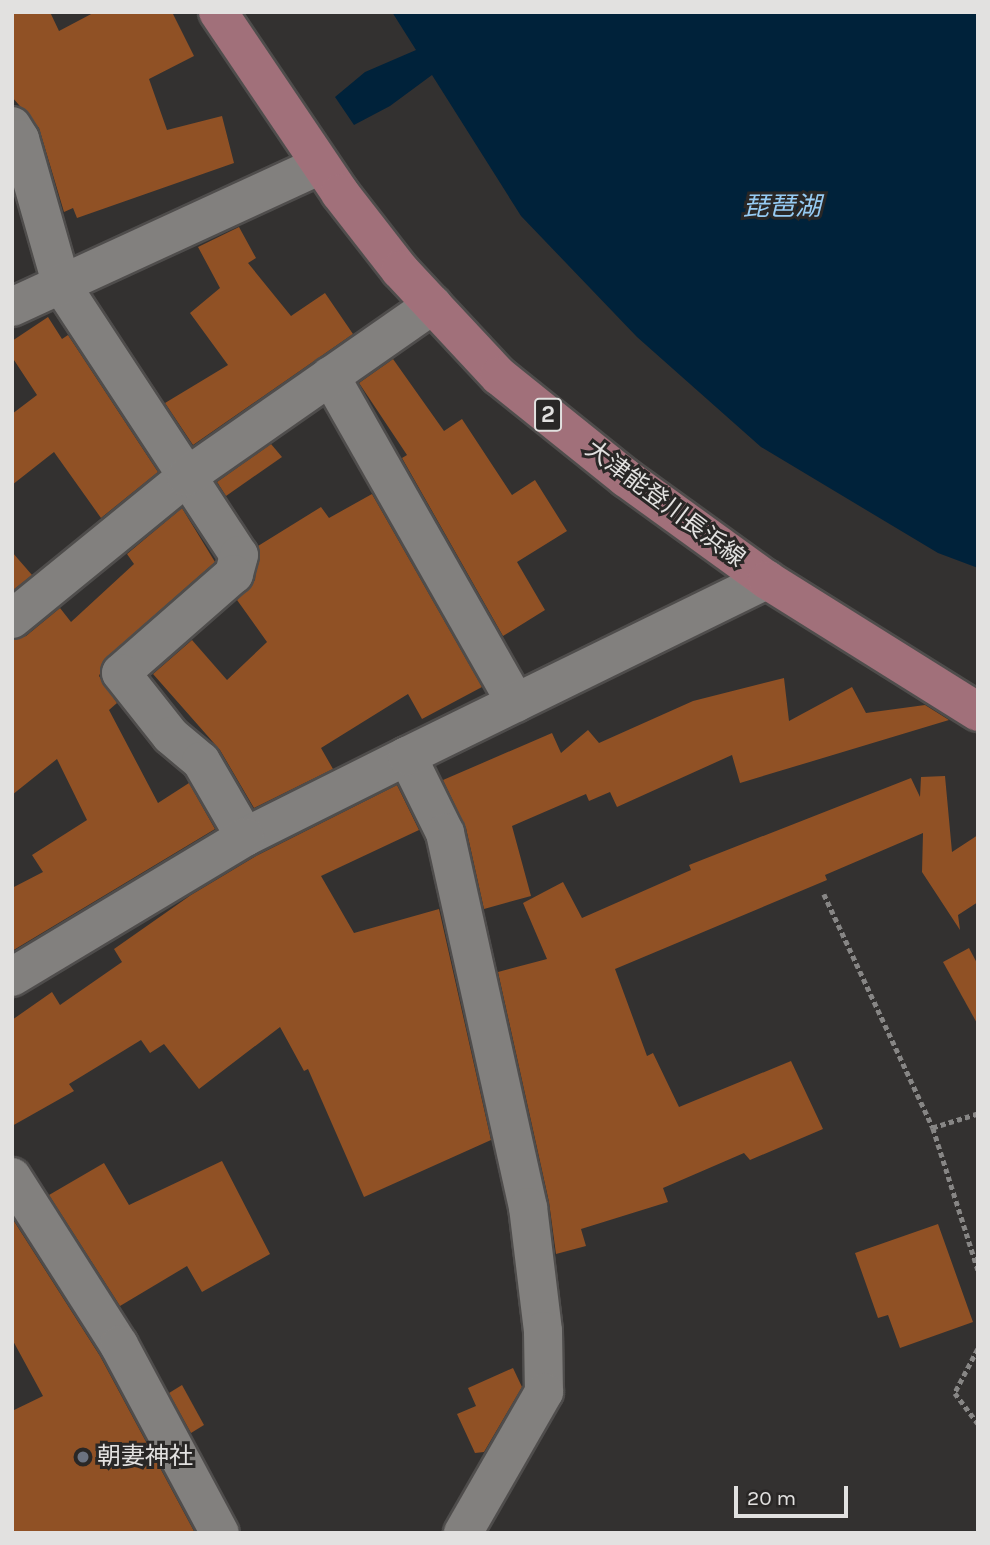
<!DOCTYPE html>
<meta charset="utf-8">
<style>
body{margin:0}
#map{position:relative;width:990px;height:1545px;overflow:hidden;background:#333130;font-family:Karla,"Noto Sans JP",sans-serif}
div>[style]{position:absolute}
.water>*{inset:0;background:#00223a}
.building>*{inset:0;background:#905125}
.path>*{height:4.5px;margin-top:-2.25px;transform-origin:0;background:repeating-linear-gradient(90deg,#878685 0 5px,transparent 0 8.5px)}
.roads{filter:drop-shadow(2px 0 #4f4d4c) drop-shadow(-2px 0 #4f4d4c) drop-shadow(0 2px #4f4d4c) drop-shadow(0 -2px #4f4d4c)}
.street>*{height:38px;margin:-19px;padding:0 19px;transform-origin:19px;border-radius:19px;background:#82807e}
.primary>*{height:38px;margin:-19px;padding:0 19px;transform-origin:19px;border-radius:19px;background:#a1707a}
.dots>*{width:19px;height:19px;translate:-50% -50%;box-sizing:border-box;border:4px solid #292726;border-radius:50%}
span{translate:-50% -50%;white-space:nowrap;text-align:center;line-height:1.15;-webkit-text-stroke:6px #292726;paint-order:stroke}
.shield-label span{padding:2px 5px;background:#292726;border:2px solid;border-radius:5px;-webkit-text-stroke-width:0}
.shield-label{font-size:23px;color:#e2e1e0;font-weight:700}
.street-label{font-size:24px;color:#e2e1e0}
.poi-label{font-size:24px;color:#e2e1e0}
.left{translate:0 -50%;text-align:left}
.water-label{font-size:26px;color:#96cbf3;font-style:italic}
.frame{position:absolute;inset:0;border:14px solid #e2e1e0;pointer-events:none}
.scale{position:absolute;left:734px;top:1486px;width:114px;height:32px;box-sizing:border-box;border:4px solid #e2e1e0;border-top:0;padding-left:9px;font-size:21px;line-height:24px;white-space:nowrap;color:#e2e1e0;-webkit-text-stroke:5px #292726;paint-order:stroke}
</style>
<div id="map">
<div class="water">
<div style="clip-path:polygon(392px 12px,978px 12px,978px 568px,938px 553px,761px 447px,637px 337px,521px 216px,432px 75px,390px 106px,354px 125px,335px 97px,365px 72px,416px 50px)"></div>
</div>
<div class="building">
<div style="clip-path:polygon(12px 12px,50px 12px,59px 31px,95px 12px,172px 12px,194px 56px,149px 79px,167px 130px,222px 116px,234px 163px,77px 218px,73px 208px,64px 212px,39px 128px,12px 97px)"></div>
<div style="clip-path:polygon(239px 227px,256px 258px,248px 263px,291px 316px,325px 293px,353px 334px,193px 445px,165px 403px,228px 365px,190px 313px,220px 288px,198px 247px)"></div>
<div style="clip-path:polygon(48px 317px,62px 339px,68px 335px,158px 472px,101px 518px,54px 452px,12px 485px,12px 414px,37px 395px,12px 357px,12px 341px)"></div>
<div style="clip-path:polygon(393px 359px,444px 431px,462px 419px,512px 495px,535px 480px,567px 531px,517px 562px,545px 610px,503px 636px,402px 458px,407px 455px,359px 383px)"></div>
<div style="clip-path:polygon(271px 444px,282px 457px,226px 496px,217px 482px)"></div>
<div style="clip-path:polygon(372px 494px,482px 687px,422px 719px,408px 694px,321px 748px,333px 769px,254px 808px,220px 750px,153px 674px,192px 640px,227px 680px,267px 642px,237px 600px,255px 580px,258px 546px,321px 507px,329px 518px)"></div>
<div style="clip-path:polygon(182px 508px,215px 562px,107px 657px,99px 676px,117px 703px,109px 710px,158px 803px,189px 783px,215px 829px,12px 951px,12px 888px,43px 872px,32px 855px,87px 820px,57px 759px,12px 795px,12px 640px,26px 636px,60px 608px,71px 622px,134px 564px,127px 554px)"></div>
<div style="clip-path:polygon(12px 552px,32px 575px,12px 591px)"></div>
<div style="clip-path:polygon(784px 678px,789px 721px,852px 687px,866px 713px,925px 705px,949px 720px,740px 783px,732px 755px,617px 807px,610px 792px,589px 801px,586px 794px,512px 826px,531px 896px,484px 909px,466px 828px,443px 780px,552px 733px,561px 753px,588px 730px,599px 743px,693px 701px)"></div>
<div style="clip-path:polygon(945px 776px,952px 852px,978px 835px,978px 902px,958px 915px,960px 930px,922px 872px,923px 833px,825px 875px,827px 880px,615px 969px,647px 1056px,653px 1053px,679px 1107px,791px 1061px,823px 1129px,750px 1160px,744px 1153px,663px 1188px,668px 1202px,581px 1229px,586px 1246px,556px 1254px,549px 1202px,498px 972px,547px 959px,523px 903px,563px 882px,582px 918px,691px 870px,689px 865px,911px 778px,920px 797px,921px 777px)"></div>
<div style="clip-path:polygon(397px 785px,419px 830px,321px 876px,354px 933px,439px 909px,491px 1140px,364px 1197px,308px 1069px,304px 1071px,280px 1027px,199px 1089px,164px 1044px,150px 1053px,141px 1040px,69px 1084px,74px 1091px,12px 1126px,12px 1020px,52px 992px,60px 1005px,122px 962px,114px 949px,191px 895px,256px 856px)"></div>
<div style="clip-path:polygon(969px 948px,978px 965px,978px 1025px,943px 962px)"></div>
<div style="clip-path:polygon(222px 1161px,270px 1254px,202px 1292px,187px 1266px,120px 1306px,49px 1195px,104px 1163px,129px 1205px)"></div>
<div style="clip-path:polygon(12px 1218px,100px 1356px,195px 1533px,12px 1533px,12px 1411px,43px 1396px,12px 1339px)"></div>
<div style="clip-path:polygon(938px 1224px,973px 1322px,900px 1348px,888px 1315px,878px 1318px,855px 1253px)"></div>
<div style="clip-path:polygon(513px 1368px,522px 1387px,484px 1452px,475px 1453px,457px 1414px,476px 1406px,468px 1388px)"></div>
<div style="clip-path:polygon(182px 1385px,204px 1425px,191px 1433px,169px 1393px)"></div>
</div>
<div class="path">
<div style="left:824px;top:894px;width:258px;rotate:65deg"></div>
<div style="left:978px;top:1114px;width:47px;rotate:162.7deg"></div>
<div style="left:933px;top:1128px;width:149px;rotate:72.4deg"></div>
<div style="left:978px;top:1349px;width:50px;rotate:117.6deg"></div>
<div style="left:955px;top:1393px;width:38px;rotate:53deg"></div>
</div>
<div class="roads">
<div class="street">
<div style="left:12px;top:126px;width:15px;rotate:58deg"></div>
<div style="left:20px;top:139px;width:153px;rotate:74.1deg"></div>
<div style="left:62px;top:286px;width:322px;rotate:56.7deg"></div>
<div style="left:239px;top:555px;width:20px;rotate:105deg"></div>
<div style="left:234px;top:574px;width:150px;rotate:138.8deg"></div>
<div style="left:121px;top:673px;width:80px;rotate:51.6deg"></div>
<div style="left:171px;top:736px;width:39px;rotate:40deg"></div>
<div style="left:201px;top:761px;width:88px;rotate:59.9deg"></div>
<div style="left:245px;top:837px;width:181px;rotate:-26.6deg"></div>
<div style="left:407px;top:756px;width:86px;rotate:63.7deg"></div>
<div style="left:445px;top:833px;width:383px;rotate:77.5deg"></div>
<div style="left:528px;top:1207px;width:125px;rotate:83.1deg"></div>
<div style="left:543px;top:1331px;width:61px;rotate:89.1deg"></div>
<div style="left:544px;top:1392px;width:163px;rotate:119.9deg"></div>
<div style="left:12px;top:307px;width:338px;rotate:-24.7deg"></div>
<div style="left:330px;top:376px;width:376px;rotate:60.4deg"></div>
<div style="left:12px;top:619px;width:225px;rotate:-39.2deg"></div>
<div style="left:186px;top:477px;width:301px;rotate:-34.9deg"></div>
<div style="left:407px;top:756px;width:401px;rotate:-26.1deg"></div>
<div style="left:12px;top:977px;width:272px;rotate:-31deg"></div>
<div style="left:12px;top:1177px;width:199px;rotate:57.5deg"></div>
<div style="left:119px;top:1345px;width:213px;rotate:61.8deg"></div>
</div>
<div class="primary">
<div style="left:218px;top:12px;width:218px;rotate:56deg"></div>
<div style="left:340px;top:193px;width:98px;rotate:52.1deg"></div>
<div style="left:400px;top:270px;width:145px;rotate:47deg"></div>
<div style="left:499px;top:376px;width:163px;rotate:38.8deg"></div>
<div style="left:626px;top:478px;width:174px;rotate:35.9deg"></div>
<div style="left:767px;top:580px;width:249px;rotate:32deg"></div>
</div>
</div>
<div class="dots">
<div style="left:83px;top:1457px;background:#6b7280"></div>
</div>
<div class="shield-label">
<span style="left:548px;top:415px">2</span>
</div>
<div class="street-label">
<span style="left:665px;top:504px;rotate:37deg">大津能登川長浜線</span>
</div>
<div class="poi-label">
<span class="left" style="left:97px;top:1457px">朝妻神社</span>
</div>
<div class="water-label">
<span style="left:782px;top:207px">琵琶湖</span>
</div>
<div class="frame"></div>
<div class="scale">20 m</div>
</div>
